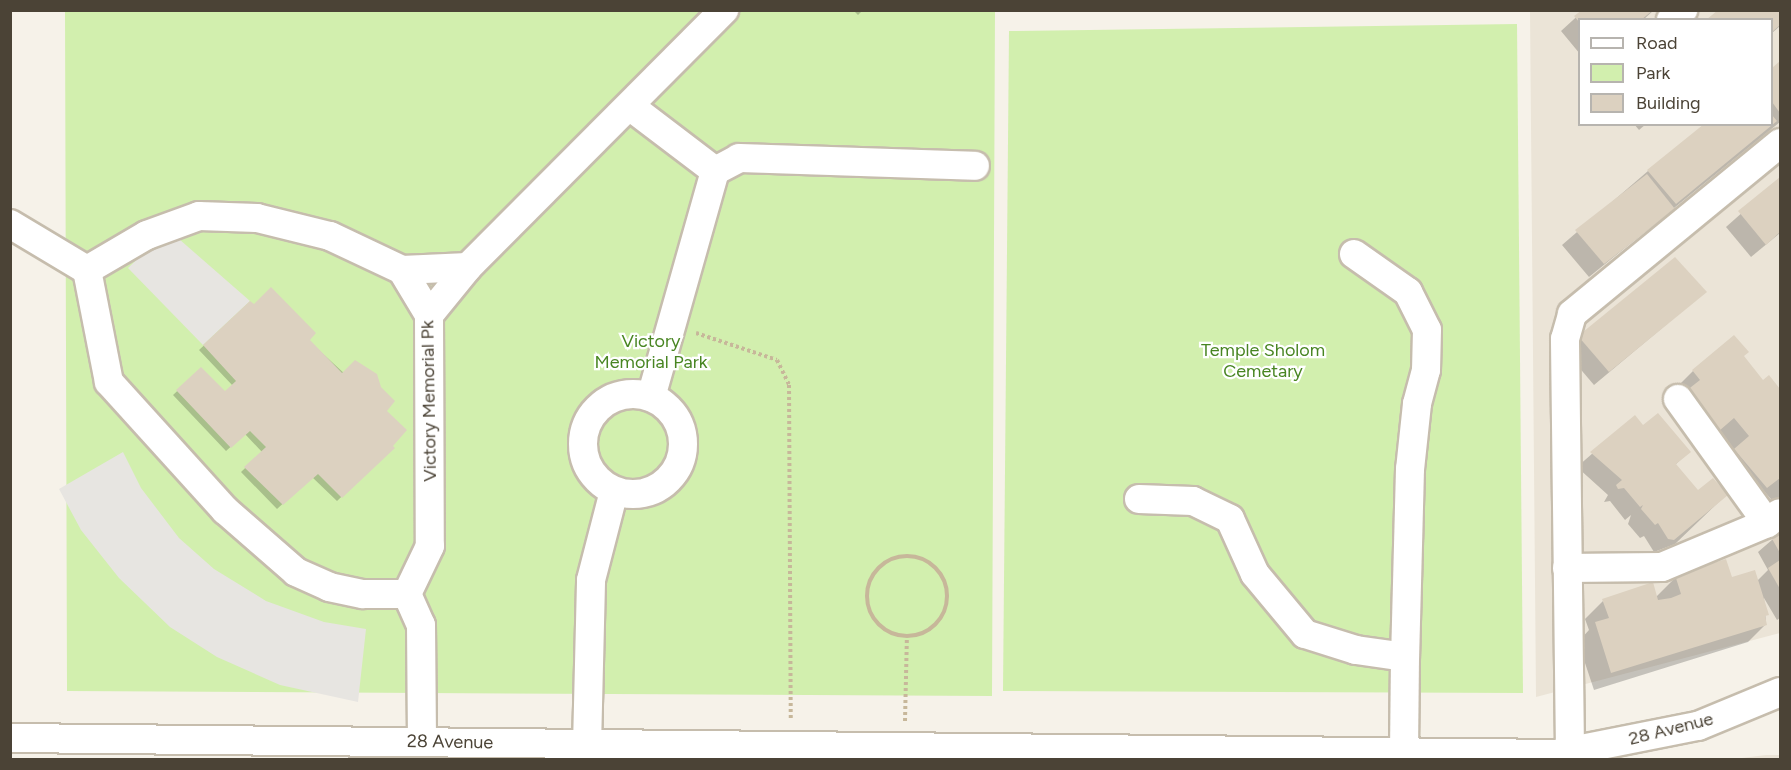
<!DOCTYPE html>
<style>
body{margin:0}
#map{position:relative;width:1791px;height:770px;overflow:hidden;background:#f6f2e9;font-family:Figtree,sans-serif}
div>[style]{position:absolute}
.residential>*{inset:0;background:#ebe4d7}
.green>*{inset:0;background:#d2efae}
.parking>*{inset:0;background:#e7e5e1}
.shadow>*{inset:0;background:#0003}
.building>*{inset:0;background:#dcd1c0}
.path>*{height:4px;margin-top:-2px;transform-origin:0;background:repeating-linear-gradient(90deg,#c7b79a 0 3px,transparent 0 6px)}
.path>.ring{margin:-2px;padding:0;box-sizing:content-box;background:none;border:4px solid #c7b79a;border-radius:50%}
.roads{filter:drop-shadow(2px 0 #c6bdad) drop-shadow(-2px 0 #c6bdad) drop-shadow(0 2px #c6bdad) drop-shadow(0 -2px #c6bdad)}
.minor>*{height:28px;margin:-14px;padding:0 14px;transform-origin:14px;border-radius:14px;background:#fff}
.minor>.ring{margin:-14px;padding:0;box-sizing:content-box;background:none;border:28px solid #fff;border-radius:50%}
span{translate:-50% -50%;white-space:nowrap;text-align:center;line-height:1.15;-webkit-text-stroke:4.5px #fff;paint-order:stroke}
.park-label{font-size:18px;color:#488522}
.street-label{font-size:18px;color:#4b4336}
.frame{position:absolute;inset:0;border:12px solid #4b4336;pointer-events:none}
.legend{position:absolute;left:1578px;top:18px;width:195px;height:108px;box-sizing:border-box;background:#fff;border:2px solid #b7b4af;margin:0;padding:8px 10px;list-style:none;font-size:18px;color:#4b4336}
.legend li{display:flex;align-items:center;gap:12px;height:30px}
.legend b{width:30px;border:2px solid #b7b4af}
</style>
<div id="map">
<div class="residential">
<div style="clip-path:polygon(evenodd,1530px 11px,1780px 11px,1780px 633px,1536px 697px,1530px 11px,1580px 20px,1772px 20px,1772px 124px,1580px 124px,1580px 20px)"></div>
<div style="clip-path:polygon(1766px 755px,1780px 755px,1780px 759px,1734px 759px)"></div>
</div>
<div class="green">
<div style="clip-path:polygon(65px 11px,1517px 11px,995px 12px,992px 696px,67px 691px)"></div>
<div style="clip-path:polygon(1517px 24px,1523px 693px,1003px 691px,1009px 31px)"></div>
</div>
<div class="parking">
<div style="clip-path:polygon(179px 239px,250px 301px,203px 345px,128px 268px,152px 245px)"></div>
<div style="clip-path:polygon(123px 452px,141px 488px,179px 538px,214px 569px,266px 601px,324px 622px,366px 629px,358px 702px,280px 685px,217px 657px,170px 627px,119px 578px,81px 530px,59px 489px)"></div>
</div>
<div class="shadow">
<div style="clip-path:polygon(853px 10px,863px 10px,858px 15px)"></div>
<div style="clip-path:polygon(1584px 10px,1654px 10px,1643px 20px,1580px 20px,1580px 54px,1561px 31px)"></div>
<div style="clip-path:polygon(1720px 10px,1780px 10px,1780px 26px,1772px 33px,1772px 20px)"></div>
<div style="clip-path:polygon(1780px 63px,1780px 122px,1589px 277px,1562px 245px,1648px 171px,1772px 124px,1772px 70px)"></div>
<div style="clip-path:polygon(1634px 124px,1646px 124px,1639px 130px)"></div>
<div style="clip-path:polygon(1780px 179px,1780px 233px,1751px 257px,1726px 227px)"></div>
<div style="clip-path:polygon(1675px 259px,1705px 292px,1594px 385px,1565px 351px)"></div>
<div style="clip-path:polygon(250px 303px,308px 340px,385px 411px,393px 448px,337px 501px,312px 477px,277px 509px,241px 472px,262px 452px,245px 434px,226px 451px,173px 395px,201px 369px,225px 393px,233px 386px,199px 350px)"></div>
<div style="clip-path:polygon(1742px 356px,1763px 382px,1769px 377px,1780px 391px,1780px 503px,1777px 506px,1675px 389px,1693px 371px)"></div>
<div style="clip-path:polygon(1634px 417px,1643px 427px,1689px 452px,1675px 465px,1698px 492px,1726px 495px,1675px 544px,1654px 552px,1644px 536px,1640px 538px,1628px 524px,1631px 515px,1625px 520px,1610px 501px,1604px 502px,1608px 495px,1577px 467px)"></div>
<div style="clip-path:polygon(1780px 533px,1780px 618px,1777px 620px,1764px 598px,1766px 624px,1748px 642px,1594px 690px,1578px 642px,1589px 630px,1585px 619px,1603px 601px,1656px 597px,1676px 577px,1757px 581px,1768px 570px,1758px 552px)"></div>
</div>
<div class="building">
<div style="clip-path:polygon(1582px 10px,1653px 10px,1641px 20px,1580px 20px,1580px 23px,1574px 16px)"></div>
<div style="clip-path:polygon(1718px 10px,1780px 10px,1780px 25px,1772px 32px,1772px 20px,1706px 20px)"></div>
<div style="clip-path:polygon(1780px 61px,1780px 113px,1772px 102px,1772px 68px)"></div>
<div style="clip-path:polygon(1772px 115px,1777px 121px,1676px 204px,1647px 170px,1704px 124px,1772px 124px)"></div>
<div style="clip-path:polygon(1647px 174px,1675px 209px,1604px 264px,1575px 230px)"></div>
<div style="clip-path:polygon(1780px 177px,1780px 232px,1766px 245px,1738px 211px)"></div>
<div style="clip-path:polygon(1675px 257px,1707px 292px,1609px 372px,1578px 336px)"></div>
<div style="clip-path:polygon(271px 287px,316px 333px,310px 340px,342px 373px,355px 360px,377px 374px,381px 387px,395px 401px,387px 411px,407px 430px,393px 446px,395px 448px,342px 498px,318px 474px,283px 505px,244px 467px,266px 447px,250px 431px,231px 448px,176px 390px,201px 367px,225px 391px,236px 381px,203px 345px,250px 301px,254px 304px)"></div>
<div style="clip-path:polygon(1734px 335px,1749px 352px,1744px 356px,1763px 380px,1769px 375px,1780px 389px,1780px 478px,1767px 488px,1734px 449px,1749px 436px,1734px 418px,1719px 431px,1686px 391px,1700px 380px,1692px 370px)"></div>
<div style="clip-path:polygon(1658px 413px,1691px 452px,1676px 464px,1698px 490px,1713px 478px,1728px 495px,1674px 540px,1668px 539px,1658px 523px,1655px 525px,1641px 509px,1643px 505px,1640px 507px,1624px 488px,1618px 489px,1616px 485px,1622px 480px,1590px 452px,1635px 415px,1643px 425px)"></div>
<div style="clip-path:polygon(1780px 531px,1780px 553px,1771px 537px)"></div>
<div style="clip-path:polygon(1726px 559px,1732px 577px,1755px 570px,1769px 615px,1765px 616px,1767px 625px,1611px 673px,1595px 622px,1609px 618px,1602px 599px,1653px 582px,1658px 600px,1671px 598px,1681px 594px,1675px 575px)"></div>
<div style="clip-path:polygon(1780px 560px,1780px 589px,1768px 568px)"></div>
</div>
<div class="path">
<div style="left:696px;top:333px;width:85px;rotate:18.4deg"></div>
<div style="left:777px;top:360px;width:28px;rotate:64deg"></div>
<div style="left:789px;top:385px;width:335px;rotate:89.7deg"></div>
<div class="ring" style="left:867px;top:556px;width:76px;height:76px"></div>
<div style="left:905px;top:721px;width:85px;rotate:-88.7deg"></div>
</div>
<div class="roads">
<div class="minor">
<div style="left:1671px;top:20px;width:16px;rotate:-40deg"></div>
<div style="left:631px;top:107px;width:106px;rotate:37.3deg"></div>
<div style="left:715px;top:171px;width:235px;rotate:105.8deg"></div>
<div style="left:715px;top:171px;width:27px;rotate:-28deg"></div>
<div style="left:739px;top:158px;width:236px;rotate:1.9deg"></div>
<div style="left:10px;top:224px;width:90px;rotate:30.9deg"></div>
<div style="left:87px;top:270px;width:69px;rotate:-30.3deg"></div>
<div style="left:147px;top:235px;width:55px;rotate:-20.1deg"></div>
<div style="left:199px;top:216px;width:58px;rotate:2deg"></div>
<div style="left:257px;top:218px;width:75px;rotate:13.9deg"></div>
<div style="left:330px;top:236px;width:80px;rotate:25.3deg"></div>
<div style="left:402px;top:270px;width:52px;rotate:59deg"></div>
<div style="left:429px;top:315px;width:231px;rotate:89.8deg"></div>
<div style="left:430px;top:546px;width:53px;rotate:115.6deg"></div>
<div style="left:407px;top:594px;width:34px;rotate:66deg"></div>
<div style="left:421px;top:625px;width:117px;rotate:89.5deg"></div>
<div style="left:1354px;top:254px;width:66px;rotate:35.1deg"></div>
<div style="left:1408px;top:292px;width:42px;rotate:63.4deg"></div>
<div style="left:1427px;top:330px;width:40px;rotate:91.4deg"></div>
<div style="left:1426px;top:370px;width:35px;rotate:105deg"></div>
<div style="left:1417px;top:404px;width:65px;rotate:96.1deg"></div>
<div style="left:1410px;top:469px;width:188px;rotate:91.5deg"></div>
<div style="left:87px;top:270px;width:114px;rotate:78.9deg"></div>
<div style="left:109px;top:382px;width:173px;rotate:47.8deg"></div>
<div style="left:225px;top:510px;width:94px;rotate:41.1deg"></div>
<div style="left:296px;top:572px;width:36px;rotate:24deg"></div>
<div style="left:329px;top:587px;width:35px;rotate:12deg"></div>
<div style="left:363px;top:594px;width:44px"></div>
<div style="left:402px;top:270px;width:66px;rotate:-2.6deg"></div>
<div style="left:429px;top:315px;width:62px;rotate:-50.9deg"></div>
<div style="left:468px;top:267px;width:363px;rotate:-45.1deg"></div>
<div class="ring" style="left:583px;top:394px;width:72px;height:72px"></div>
<div style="left:1678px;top:399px;width:153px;rotate:54.3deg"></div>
<div style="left:1139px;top:499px;width:54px;rotate:2.1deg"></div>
<div style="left:1193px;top:501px;width:41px;rotate:25.9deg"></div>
<div style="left:1230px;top:519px;width:60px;rotate:65.6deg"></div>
<div style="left:1255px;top:574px;width:78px;rotate:50.2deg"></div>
<div style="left:1305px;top:634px;width:53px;rotate:17.4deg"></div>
<div style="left:1356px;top:650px;width:49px;rotate:8.1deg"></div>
<div style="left:1405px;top:657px;width:96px;rotate:90.6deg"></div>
<div style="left:1567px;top:568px;width:95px;rotate:-0.6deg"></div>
<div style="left:1662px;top:567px;width:114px;rotate:-22.7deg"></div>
<div style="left:1767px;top:523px;width:16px;rotate:-38deg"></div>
<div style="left:10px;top:738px;width:1546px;rotate:0.59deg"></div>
<div style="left:1556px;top:754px;width:145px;rotate:-11.2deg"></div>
<div style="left:1698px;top:726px;width:89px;rotate:-22.5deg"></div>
<div style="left:587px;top:746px;width:166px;rotate:-88.6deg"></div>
<div style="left:591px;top:580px;width:92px;rotate:-75.5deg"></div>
<div style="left:1570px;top:751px;width:412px;rotate:-90.7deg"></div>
<div style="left:1565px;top:339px;width:26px;rotate:-74deg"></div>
<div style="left:1572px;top:314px;width:269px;rotate:-39.4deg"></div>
</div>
</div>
<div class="park-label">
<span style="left:651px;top:352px">Victory<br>Memorial Park</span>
<span style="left:1263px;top:361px">Temple Sholom<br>Cemetary</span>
</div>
<div class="street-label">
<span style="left:429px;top:401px;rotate:-91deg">Victory Memorial Pk</span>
<span style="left:1671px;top:729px;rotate:-14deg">28 Avenue</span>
<span style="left:450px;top:742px;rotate:1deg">28 Avenue</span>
</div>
<div class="frame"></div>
<ul class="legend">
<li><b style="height:8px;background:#fff"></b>Road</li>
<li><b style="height:16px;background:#d2efae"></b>Park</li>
<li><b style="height:16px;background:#dcd1c0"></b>Building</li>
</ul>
</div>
